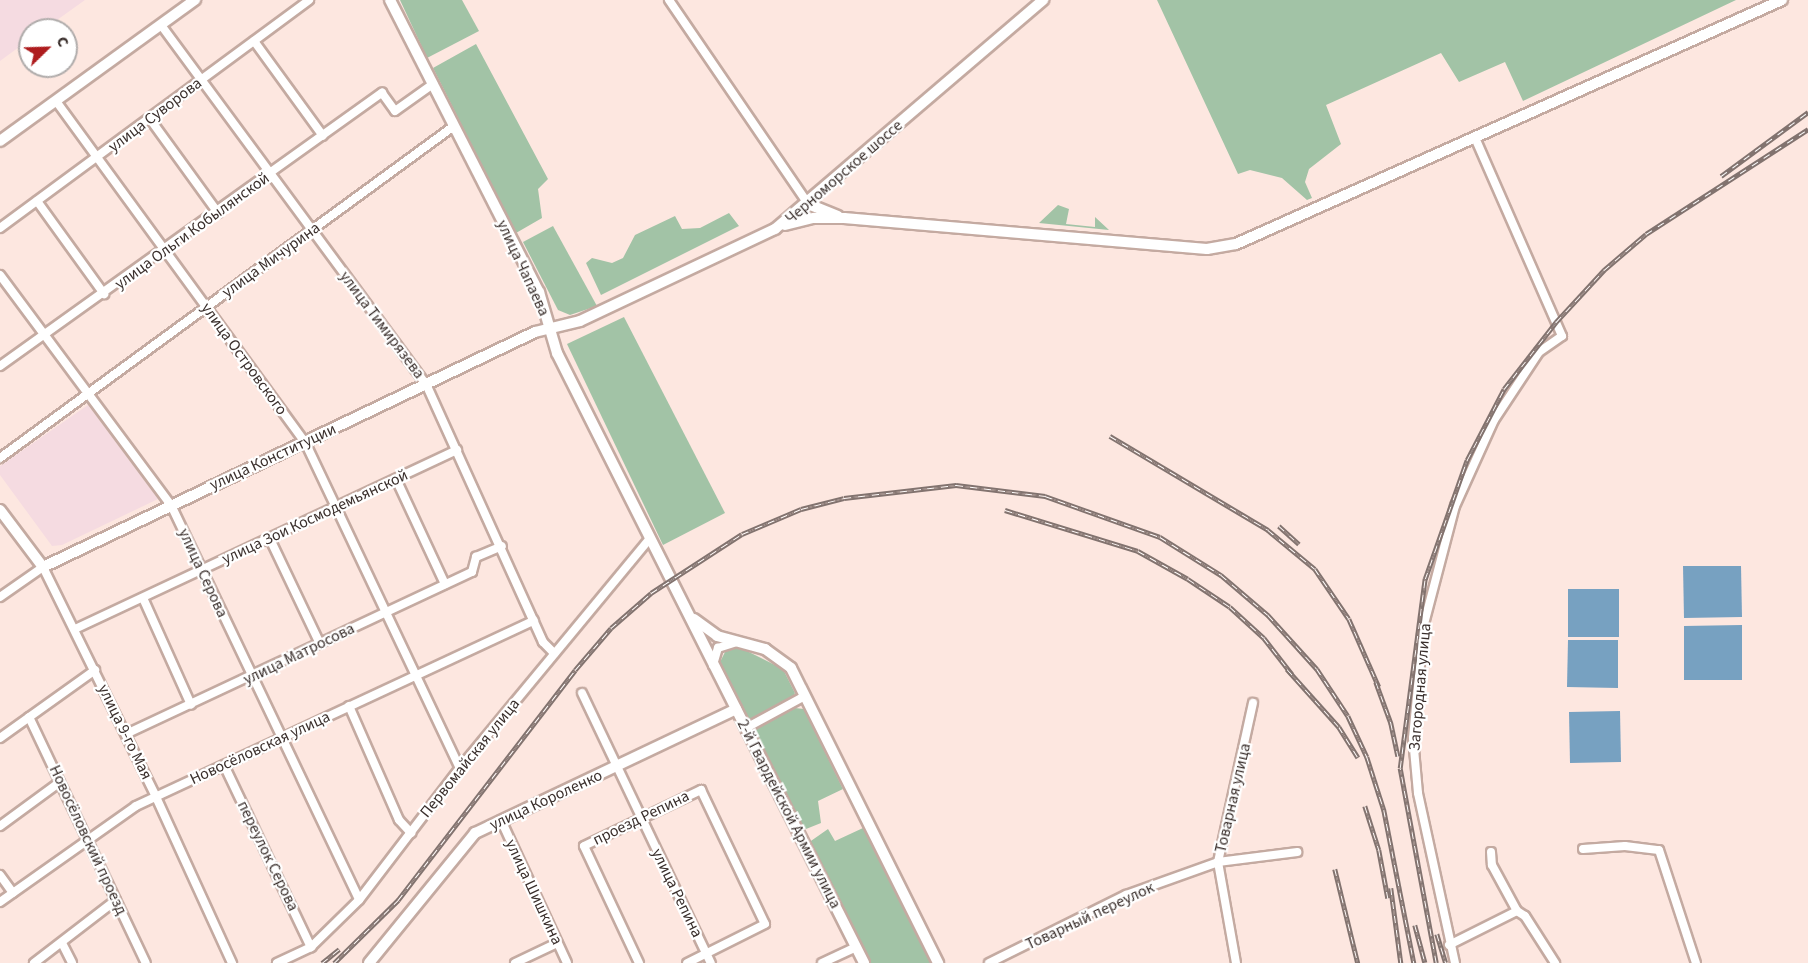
<!DOCTYPE html>
<meta charset="utf-8">
<style>
body{margin:0}
#map{position:relative;width:1808px;height:963px;overflow:hidden;background:#fde7e0;font-family:"Source Sans 3",sans-serif}
div>[style]{position:absolute}
.education>*{inset:0;background:#f5dbe1}
.green>*{inset:0;background:#a2c3a6}
.water>*{inset:0;background:#77a1c1}
.roads{filter:drop-shadow(2px 0 #c4aaa1) drop-shadow(-2px 0 #c4aaa1) drop-shadow(0 2px #c4aaa1) drop-shadow(0 -2px #c4aaa1)}
.street>*{height:8px;margin:-4px;padding:0 4px;transform-origin:4px;border-radius:4px;background:#fff}
.secondary>*{height:10px;margin:-5px;padding:0 5px;transform-origin:5px;border-radius:5px;background:#fff}
.rail>*{height:4.5px;margin-top:-2.25px;transform-origin:0;background:repeating-linear-gradient(90deg,#fff 0 7px,#82736f 0 14px);box-sizing:border-box;border-block:2px solid #82736f}
span{translate:-50% -50%;white-space:nowrap;text-align:center;line-height:1.15;-webkit-text-stroke:4.5px #fff;paint-order:stroke}
.street-label{font-size:16px;color:#3a2f2c}
.north{position:absolute;left:18px;top:18px;width:60px;height:60px;box-sizing:border-box;background:#fff;border:2px solid #b0acab;border-radius:50%;rotate:67deg;font-size:16px;font-weight:700;line-height:24px;text-align:center;color:#3a2f2c}
.north::after{content:'';display:block;margin:auto;width:21px;height:27px;background:#ae1c1e;clip-path:polygon(50% 0,100% 100%,50% 72%,0 100%)}
</style>
<div id="map">
<div class="education">
<div style="clip-path:polygon(0 0,85px 0,43px 30px,30px 30px,30px 39px,0 61px)"></div>
<div style="clip-path:polygon(88px 405px,158px 499px,62px 545px,52px 546px,0 475px,0 466px)"></div>
</div>
<div class="green">
<div style="clip-path:polygon(400px 0,462px 0,479px 31px,427px 58px)"></div>
<div style="clip-path:polygon(1157px 0,1736px 0,1523px 101px,1505px 62px,1459px 82px,1441px 53px,1326px 105px,1341px 144px,1309px 169px,1305px 182px,1312px 198px,1307px 200px,1282px 178px,1250px 170px,1238px 174px)"></div>
<div style="clip-path:polygon(476px 44px,548px 179px,538px 189px,542px 218px,516px 233px,433px 68px)"></div>
<div style="clip-path:polygon(1058px 205px,1069px 209px,1066px 224px,1095px 227px,1095px 217px,1109px 230px,1039px 223px)"></div>
<div style="clip-path:polygon(729px 213px,739px 226px,601px 295px,586px 263px,592px 258px,612px 263px,623px 258px,635px 235px,675px 216px,682px 229px,700px 228px)"></div>
<div style="clip-path:polygon(553px 226px,597px 306px,570px 315px,558px 310px,523px 242px)"></div>
<div style="clip-path:polygon(624px 317px,725px 513px,663px 545px,567px 344px)"></div>
<div style="clip-path:polygon(737px 646px,783px 669px,795px 693px,791px 702px,753px 721px,745px 718px,719px 664px,727px 648px)"></div>
<div style="clip-path:polygon(795px 708px,804px 709px,843px 789px,818px 801px,821px 823px,806px 829px,801px 826px,754px 734px,756px 727px)"></div>
<div style="clip-path:polygon(863px 828px,931px 963px,870px 963px,808px 843px,828px 829px,835px 841px)"></div>
</div>
<div class="water">
<div style="clip-path:polygon(1683px 566px,1741px 566px,1742px 617px,1684px 618px)"></div>
<div style="clip-path:polygon(1568px 589px,1619px 589px,1619px 637px,1568px 637px)"></div>
<div style="clip-path:polygon(1742px 625px,1742px 680px,1684px 680px,1684px 626px)"></div>
<div style="clip-path:polygon(1568px 640px,1618px 640px,1618px 688px,1567px 687px)"></div>
<div style="clip-path:polygon(1620px 711px,1621px 762px,1570px 763px,1569px 712px)"></div>
</div>
<div class="roads">
<div class="street">
<div style="left:669px;top:0;width:247px;rotate:55.7deg"></div>
<div style="left:161px;top:25px;width:446px;rotate:53.6deg"></div>
<div style="left:426px;top:384px;width:283px;rotate:65.6deg"></div>
<div style="left:543px;top:642px;width:16px;rotate:45deg"></div>
<div style="left:254px;top:41px;width:117px;rotate:54deg"></div>
<div style="left:56px;top:101px;width:422px;rotate:53.9deg"></div>
<div style="left:305px;top:442px;width:361px;rotate:64.6deg"></div>
<div style="left:150px;top:119px;width:116px;rotate:54.1deg"></div>
<div style="left:37px;top:201px;width:115px;rotate:54.2deg"></div>
<div style="left:0;top:228px;width:384px;rotate:-36.4deg"></div>
<div style="left:0;top:275px;width:287px;rotate:53.4deg"></div>
<div style="left:171px;top:505px;width:437px;rotate:64.5deg"></div>
<div style="left:0;top:366px;width:470px;rotate:-35.6deg"></div>
<div style="left:382px;top:93px;width:22px;rotate:54deg"></div>
<div style="left:395px;top:111px;width:47px;rotate:-35.4deg"></div>
<div style="left:0;top:458px;width:562px;rotate:-36.18deg"></div>
<div style="left:396px;top:479px;width:116px;rotate:65deg"></div>
<div style="left:270px;top:539px;width:116px;rotate:64.5deg"></div>
<div style="left:0;top:597px;width:52px;rotate:-34.9deg"></div>
<div style="left:43px;top:567px;width:256px;rotate:63.8deg"></div>
<div style="left:156px;top:797px;width:183px;rotate:65.4deg"></div>
<div style="left:143px;top:598px;width:117px;rotate:65.8deg"></div>
<div style="left:75px;top:629px;width:422px;rotate:-25.1deg"></div>
<div style="left:713px;top:665px;width:18px;rotate:-74deg"></div>
<div style="left:718px;top:648px;width:19px;rotate:-18deg"></div>
<div style="left:582px;top:693px;width:299px;rotate:64.5deg"></div>
<div style="left:349px;top:706px;width:124px;rotate:66.3deg"></div>
<div style="left:399px;top:820px;width:18px;rotate:47deg"></div>
<div style="left:29px;top:717px;width:272px;rotate:64.6deg"></div>
<div style="left:746px;top:728px;width:67px;rotate:-28.5deg"></div>
<div style="left:126px;top:734px;width:382px;rotate:-25.1deg"></div>
<div style="left:472px;top:572px;width:16px;rotate:-75deg"></div>
<div style="left:476px;top:557px;width:28px;rotate:-23deg"></div>
<div style="left:0;top:738px;width:117px;rotate:-35.6deg"></div>
<div style="left:224px;top:765px;width:202px;rotate:64.5deg"></div>
<div style="left:501px;top:820px;width:157px;rotate:65.2deg"></div>
<div style="left:0;top:826px;width:74px;rotate:-36.3deg"></div>
<div style="left:1583px;top:849px;width:42px;rotate:-4.1deg"></div>
<div style="left:1625px;top:846px;width:34px;rotate:7deg"></div>
<div style="left:1659px;top:850px;width:119px;rotate:71.9deg"></div>
<div style="left:1491px;top:852px;width:13px;rotate:86deg"></div>
<div style="left:1492px;top:865px;width:52px;rotate:61.5deg"></div>
<div style="left:1517px;top:911px;width:9px;rotate:32deg"></div>
<div style="left:1525px;top:916px;width:56px;rotate:57.4deg"></div>
<div style="left:0;top:875px;width:22px;rotate:54deg"></div>
<div style="left:0;top:902px;width:166px;rotate:-35.2deg"></div>
<div style="left:136px;top:806px;width:439px;rotate:-25deg"></div>
<div style="left:62px;top:943px;width:22px;rotate:63deg"></div>
<div style="left:1449px;top:945px;width:76px;rotate:-26.6deg"></div>
<div style="left:34px;top:963px;width:103px;rotate:-37.5deg"></div>
<div style="left:277px;top:963px;width:38px;rotate:-25deg"></div>
<div style="left:311px;top:947px;width:67px;rotate:-44.4deg"></div>
<div style="left:359px;top:900px;width:166px;rotate:-52.6deg"></div>
<div style="left:460px;top:768px;width:298px;rotate:-50.4deg"></div>
<div style="left:515px;top:963px;width:47px;rotate:-25.5deg"></div>
<div style="left:639px;top:963px;width:129px;rotate:-115.2deg"></div>
<div style="left:584px;top:846px;width:130px;rotate:-25.6deg"></div>
<div style="left:701px;top:790px;width:148px;rotate:64.5deg"></div>
<div style="left:765px;top:924px;width:87px;rotate:153.4deg"></div>
<div style="left:822px;top:963px;width:38px;rotate:-25deg"></div>
<div style="left:989px;top:963px;width:153px;rotate:-26.4deg"></div>
<div style="left:1126px;top:895px;width:98px;rotate:-19.7deg"></div>
<div style="left:1218px;top:862px;width:80px;rotate:-7.2deg"></div>
<div style="left:1236px;top:963px;width:103px;rotate:-100.1deg"></div>
<div style="left:1218px;top:862px;width:163px;rotate:-77.6deg"></div>
<div style="left:1455px;top:963px;width:174px;rotate:-102.3deg"></div>
<div style="left:1418px;top:793px;width:55px;rotate:-95.2deg"></div>
<div style="left:1413px;top:738px;width:115px;rotate:-84.5deg"></div>
<div style="left:1424px;top:624px;width:122px;rotate:-75.3deg"></div>
<div style="left:1455px;top:506px;width:94px;rotate:-65.6deg"></div>
<div style="left:1494px;top:420px;width:82px;rotate:-56.5deg"></div>
<div style="left:1539px;top:352px;width:28px;rotate:-35deg"></div>
<div style="left:1562px;top:336px;width:216px;rotate:-113.7deg"></div>
</div>
<div class="secondary">
<div style="left:390px;top:0;width:328px;rotate:63deg"></div>
<div style="left:539px;top:292px;width:64px;rotate:73.6deg"></div>
<div style="left:557px;top:353px;width:683px;rotate:63.28deg"></div>
<div style="left:0;top:141px;width:241px;rotate:-35.9deg"></div>
<div style="left:808px;top:204px;width:32px;rotate:22deg"></div>
<div style="left:785px;top:225px;width:30px;rotate:-14deg"></div>
<div style="left:814px;top:218px;width:30px"></div>
<div style="left:844px;top:218px;width:364px;rotate:4.9deg"></div>
<div style="left:1207px;top:249px;width:29px;rotate:-10deg"></div>
<div style="left:1236px;top:244px;width:598px;rotate:-24.08deg"></div>
<div style="left:0;top:510px;width:71px;rotate:53deg"></div>
<div style="left:43px;top:567px;width:545px;rotate:-25.53deg"></div>
<div style="left:535px;top:332px;width:46px;rotate:-13.7deg"></div>
<div style="left:580px;top:321px;width:216px;rotate:-25.3deg"></div>
<div style="left:775px;top:229px;width:353px;rotate:-40.5deg"></div>
<div style="left:694px;top:619px;width:29px;rotate:36deg"></div>
<div style="left:717px;top:636px;width:50px;rotate:15.2deg"></div>
<div style="left:765px;top:649px;width:32px;rotate:36deg"></div>
<div style="left:791px;top:668px;width:330px;rotate:63.5deg"></div>
<div style="left:369px;top:963px;width:168px;rotate:-50.8deg"></div>
<div style="left:475px;top:833px;width:289px;rotate:-25.4deg"></div>
</div>
</div>
<div class="rail">
<div style="left:1721px;top:176px;width:108px;rotate:-36.3deg"></div>
<div style="left:1110px;top:436px;width:184px;rotate:30.7deg"></div>
<div style="left:1268px;top:530px;width:61px;rotate:39.7deg"></div>
<div style="left:1315px;top:569px;width:60px;rotate:55.8deg"></div>
<div style="left:1349px;top:619px;width:74px;rotate:66.2deg"></div>
<div style="left:1005px;top:510px;width:139px;rotate:17.1deg"></div>
<div style="left:1138px;top:551px;width:57px;rotate:29.2deg"></div>
<div style="left:1188px;top:579px;width:50px;rotate:33.7deg"></div>
<div style="left:1230px;top:607px;width:46px;rotate:42.4deg"></div>
<div style="left:1264px;top:638px;width:46px;rotate:52.1deg"></div>
<div style="left:1279px;top:526px;width:27px;rotate:42deg"></div>
<div style="left:1287px;top:669px;width:78px;rotate:48.1deg"></div>
<div style="left:1339px;top:727px;width:36px;rotate:58deg"></div>
<div style="left:1376px;top:682px;width:44px;rotate:69.9deg"></div>
<div style="left:1391px;top:723px;width:34px;rotate:78deg"></div>
<div style="left:1365px;top:806px;width:46px;rotate:72.3deg"></div>
<div style="left:1379px;top:850px;width:49px;rotate:79.4deg"></div>
<div style="left:1335px;top:869px;width:97px;rotate:76.3deg"></div>
<div style="left:1391px;top:888px;width:76px;rotate:82.4deg"></div>
<div style="left:1415px;top:925px;width:39px;rotate:75deg"></div>
<div style="left:1437px;top:934px;width:30px;rotate:73deg"></div>
<div style="left:322px;top:963px;width:22px;rotate:-39deg"></div>
<div style="left:334px;top:963px;width:90px;rotate:-44.5deg"></div>
<div style="left:398px;top:900px;width:290px;rotate:-52.4deg"></div>
<div style="left:575px;top:670px;width:55px;rotate:-49.4deg"></div>
<div style="left:611px;top:628px;width:53px;rotate:-41.2deg"></div>
<div style="left:651px;top:593px;width:108px;rotate:-33deg"></div>
<div style="left:742px;top:534px;width:64px;rotate:-23deg"></div>
<div style="left:801px;top:509px;width:44px;rotate:-14.3deg"></div>
<div style="left:844px;top:498px;width:113px;rotate:-6.6deg"></div>
<div style="left:956px;top:485px;width:90px;rotate:7deg"></div>
<div style="left:1045px;top:496px;width:122px;rotate:19.6deg"></div>
<div style="left:1160px;top:537px;width:72px;rotate:31.9deg"></div>
<div style="left:1221px;top:575px;width:62px;rotate:40.4deg"></div>
<div style="left:1268px;top:615px;width:73px;rotate:47.8deg"></div>
<div style="left:1317px;top:669px;width:56px;rotate:56.6deg"></div>
<div style="left:1348px;top:716px;width:45px;rotate:65.1deg"></div>
<div style="left:1367px;top:757px;width:56px;rotate:72.2deg"></div>
<div style="left:1384px;top:810px;width:156px;rotate:78.9deg"></div>
<div style="left:1436px;top:963px;width:198px;rotate:-100.5deg"></div>
<div style="left:1400px;top:768px;width:191px;rotate:-82.5deg"></div>
<div style="left:1425px;top:579px;width:126px;rotate:-70.6deg"></div>
<div style="left:1467px;top:460px;width:80px;rotate:-62.5deg"></div>
<div style="left:1504px;top:389px;width:85px;rotate:-52.2deg"></div>
<div style="left:1556px;top:322px;width:71px;rotate:-47.3deg"></div>
<div style="left:1604px;top:270px;width:55px;rotate:-40.6deg"></div>
<div style="left:1646px;top:234px;width:193px;rotate:-32.9deg"></div>
</div>
<div class="street-label">
<span style="left:155px;top:115px;rotate:-37deg">улица Суворова</span>
<span style="left:844px;top:172px;rotate:-41deg">Черноморское шоссе</span>
<span style="left:192px;top:231px;rotate:-36deg">улица Ольги Кобылянской</span>
<span style="left:271px;top:260px;rotate:-36deg">улица Мичурина</span>
<span style="left:523px;top:268px;rotate:65deg">улица Чапаева</span>
<span style="left:382px;top:325px;rotate:53deg">улица Тимирязева</span>
<span style="left:244px;top:359px;rotate:54deg">улица Островского</span>
<span style="left:273px;top:457px;rotate:-25deg">улица Конституции</span>
<span style="left:315px;top:517px;rotate:-25deg">улица Зои Космодемьянской</span>
<span style="left:203px;top:573px;rotate:65deg">улица Серова</span>
<span style="left:299px;top:654px;rotate:-26deg">улица Матросова</span>
<span style="left:1420px;top:687px;rotate:-85deg">Загородная улица</span>
<span style="left:125px;top:732px;rotate:64deg">улица 9-го Мая</span>
<span style="left:260px;top:748px;rotate:-25deg">Новосёловская улица</span>
<span style="left:470px;top:758px;rotate:-51deg">Первомайская улица</span>
<span style="left:1233px;top:798px;rotate:-77deg">Товарная улица</span>
<span style="left:546px;top:800px;rotate:-25deg">улица Короленко</span>
<span style="left:789px;top:814px;rotate:63deg">2-й Гвардейской Армии улица</span>
<span style="left:641px;top:818px;rotate:-26deg">проезд Репина</span>
<span style="left:88px;top:840px;rotate:65deg">Новосёловский проезд</span>
<span style="left:268px;top:856px;rotate:64deg">переулок Серова</span>
<span style="left:534px;top:892px;rotate:65deg">улица Шишкина</span>
<span style="left:677px;top:893px;rotate:64deg">улица Репина</span>
<span style="left:1090px;top:916px;rotate:-25deg">Товарный переулок</span>
</div>
<div class="north">С</div>
</div>
